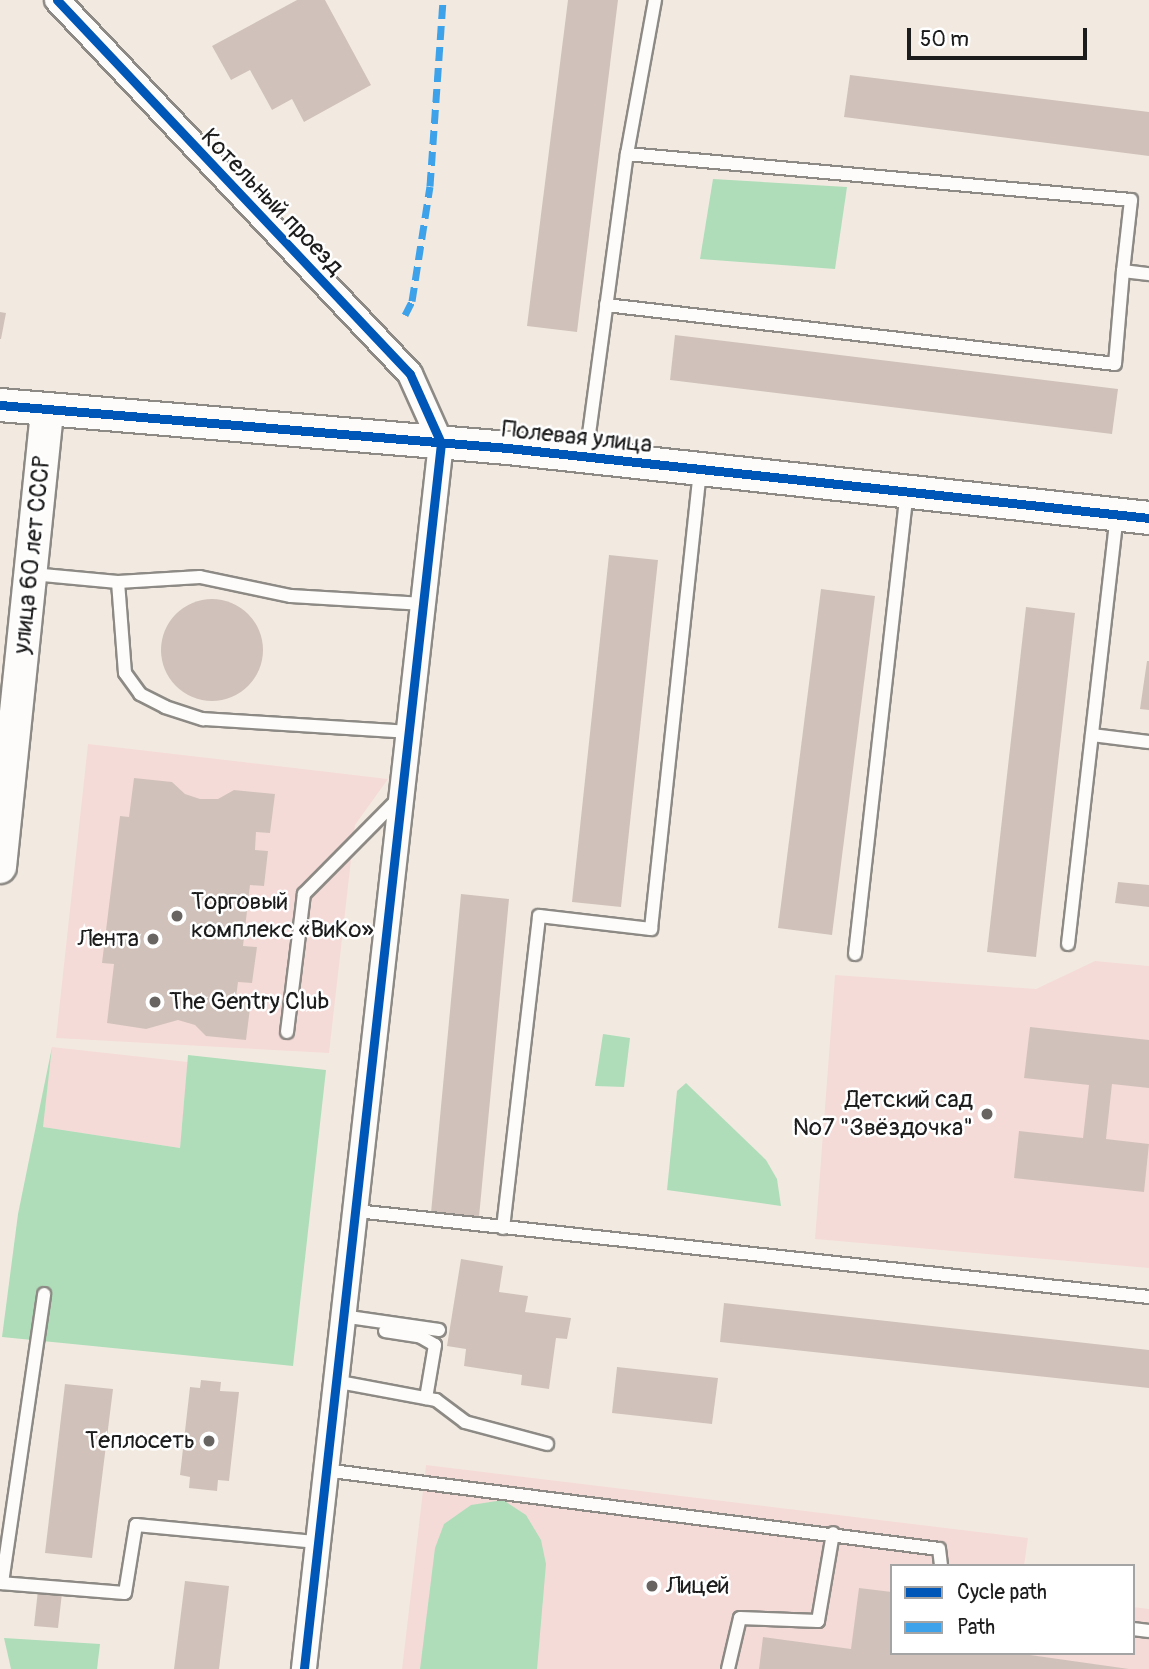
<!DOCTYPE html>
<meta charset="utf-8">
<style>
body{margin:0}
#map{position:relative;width:1149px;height:1669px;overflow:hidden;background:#f2eae1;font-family:Pangolin,sans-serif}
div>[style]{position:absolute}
.built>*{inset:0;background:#f5dbd8}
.green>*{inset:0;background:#afddb9}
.building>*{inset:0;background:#d0c2ba}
.round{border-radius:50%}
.roads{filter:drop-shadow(2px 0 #8d8a85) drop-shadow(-2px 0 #8d8a85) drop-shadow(0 2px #8d8a85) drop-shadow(0 -2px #8d8a85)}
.service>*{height:12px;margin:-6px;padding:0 6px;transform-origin:6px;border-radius:6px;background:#fdfcfa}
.minor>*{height:24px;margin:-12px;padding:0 12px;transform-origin:12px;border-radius:12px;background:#fdfcfa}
.tertiary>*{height:32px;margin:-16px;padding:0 16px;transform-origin:16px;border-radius:16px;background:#fdfcfa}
.quiet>*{height:7px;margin-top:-3.5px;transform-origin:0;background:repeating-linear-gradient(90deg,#3da2ea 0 14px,transparent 0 21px)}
.cycleway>*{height:9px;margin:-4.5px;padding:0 4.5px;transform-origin:4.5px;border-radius:4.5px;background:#0057b8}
.dots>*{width:19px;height:19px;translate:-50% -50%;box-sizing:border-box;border:4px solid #fff;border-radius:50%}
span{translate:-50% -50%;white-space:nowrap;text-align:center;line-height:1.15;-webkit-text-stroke:5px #fff;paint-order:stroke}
.street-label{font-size:24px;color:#1c1c1c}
.poi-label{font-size:24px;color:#1c1c1c}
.left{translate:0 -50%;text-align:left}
.right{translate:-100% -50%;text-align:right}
.legend{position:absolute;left:890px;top:1564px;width:245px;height:91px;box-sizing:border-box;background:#fff;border:2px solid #a4a4a4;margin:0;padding:9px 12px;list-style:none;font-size:21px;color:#1c1c1c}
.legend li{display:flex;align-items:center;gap:14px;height:35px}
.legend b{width:35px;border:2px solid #a4a4a4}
.scale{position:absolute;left:907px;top:28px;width:180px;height:32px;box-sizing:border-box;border:4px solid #1c1c1c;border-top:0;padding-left:9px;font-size:21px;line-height:24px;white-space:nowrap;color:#1c1c1c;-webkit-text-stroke:5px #fff;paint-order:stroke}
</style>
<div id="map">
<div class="built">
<div style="clip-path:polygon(88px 744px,388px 779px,355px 825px,329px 1053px,56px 1038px)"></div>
<div style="clip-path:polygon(1095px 961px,1149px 966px,1149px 1268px,815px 1239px,835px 975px,1036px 989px)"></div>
<div style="clip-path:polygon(52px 1047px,188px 1062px,180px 1148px,42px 1127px)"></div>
<div style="clip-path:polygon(426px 1465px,1028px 1538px,1024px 1566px,892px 1566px,892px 1653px,1133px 1653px,1133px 1607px,1149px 1609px,1149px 1669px,402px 1669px)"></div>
</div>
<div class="green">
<div style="clip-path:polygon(713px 179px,847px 187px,835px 269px,700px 259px)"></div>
<div style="clip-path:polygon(603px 1034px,630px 1038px,624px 1087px,595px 1086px)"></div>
<div style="clip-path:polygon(52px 1047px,43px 1127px,180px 1148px,188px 1055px,326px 1070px,293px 1366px,2px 1337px,18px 1214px)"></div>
<div style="clip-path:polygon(686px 1083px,766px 1160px,777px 1179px,781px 1206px,667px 1190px,677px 1091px)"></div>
<div style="clip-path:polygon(503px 1500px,526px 1515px,541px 1540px,546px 1564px,537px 1669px,420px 1669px,435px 1548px,444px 1524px,471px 1505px)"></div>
<div style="clip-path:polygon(4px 1638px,100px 1644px,97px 1669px,11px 1669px)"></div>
</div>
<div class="building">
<div style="clip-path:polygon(297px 0,325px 0,371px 85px,304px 122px,292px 99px,272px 110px,250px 70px,231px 80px,212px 46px)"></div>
<div style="clip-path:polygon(568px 0,618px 0,577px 332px,527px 326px)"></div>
<div style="clip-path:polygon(850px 75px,1149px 112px,1149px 156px,844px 117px)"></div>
<div style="clip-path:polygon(0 312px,6px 313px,1px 339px,0 339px)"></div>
<div style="clip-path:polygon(675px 335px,1118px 389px,1112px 434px,670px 380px)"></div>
<div style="clip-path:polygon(609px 555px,658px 560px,621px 907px,572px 902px)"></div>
<div style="clip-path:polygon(821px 589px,875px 596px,832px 935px,778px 928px)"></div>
<div class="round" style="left:161px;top:599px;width:102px;height:102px"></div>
<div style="clip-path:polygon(1026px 607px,1075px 613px,1036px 957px,987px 952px)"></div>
<div style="clip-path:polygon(1147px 661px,1149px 661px,1149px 710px,1140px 709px)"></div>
<div style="clip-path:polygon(134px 778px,172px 782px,185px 794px,200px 799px,218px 799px,234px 790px,275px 794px,270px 833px,256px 832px,255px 850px,268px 851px,264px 886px,250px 885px,243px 946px,257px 947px,252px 983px,238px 982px,236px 998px,251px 1000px,246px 1040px,206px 1036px,195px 1025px,178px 1020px,146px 1029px,107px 1023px,114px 964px,102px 963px,120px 816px,129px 817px)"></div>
<div style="clip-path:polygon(1118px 882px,1149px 885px,1149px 907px,1115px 903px)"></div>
<div style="clip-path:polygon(461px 894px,509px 899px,479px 1217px,431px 1213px)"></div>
<div style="clip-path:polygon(1030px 1027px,1149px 1040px,1149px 1088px,1112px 1084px,1106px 1139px,1149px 1144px,1144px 1192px,1014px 1178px,1019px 1131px,1083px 1138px,1089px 1085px,1024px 1078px)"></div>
<div style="clip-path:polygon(461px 1259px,503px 1266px,499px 1292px,528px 1296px,525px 1312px,571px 1318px,567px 1339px,556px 1338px,549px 1389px,521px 1385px,522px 1375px,464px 1366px,466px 1349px,447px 1346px)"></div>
<div style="clip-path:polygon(724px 1303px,1149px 1350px,1149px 1388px,720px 1342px)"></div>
<div style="clip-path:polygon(617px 1367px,718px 1378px,712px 1424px,612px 1413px)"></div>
<div style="clip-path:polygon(201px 1380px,221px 1382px,220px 1391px,239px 1392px,229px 1481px,218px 1480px,217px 1491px,189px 1488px,190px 1477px,180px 1475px,190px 1387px,200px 1388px)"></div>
<div style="clip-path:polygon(65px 1384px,113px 1389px,92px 1558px,45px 1553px)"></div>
<div style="clip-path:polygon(185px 1581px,229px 1586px,219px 1669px,174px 1669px)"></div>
<div style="clip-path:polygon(859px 1588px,892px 1592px,892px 1653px,1016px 1653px,1129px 1669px,759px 1669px,763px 1637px,851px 1649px)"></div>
<div style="clip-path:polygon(38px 1590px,62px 1593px,58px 1628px,34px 1626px)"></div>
</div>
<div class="roads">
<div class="service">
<div style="left:627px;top:154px;width:506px;rotate:5.21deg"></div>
<div style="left:1131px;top:200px;width:71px;rotate:96.4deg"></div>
<div style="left:606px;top:305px;width:512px;rotate:6.61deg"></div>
<div style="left:1115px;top:364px;width:93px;rotate:-85.1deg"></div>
<div style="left:1123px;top:271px;width:26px;rotate:7deg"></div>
<div style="left:586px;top:456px;width:305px;rotate:-82.3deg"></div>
<div style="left:627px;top:154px;width:157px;rotate:-79.7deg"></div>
<div style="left:32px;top:574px;width:86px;rotate:5.3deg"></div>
<div style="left:118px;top:582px;width:82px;rotate:-3.5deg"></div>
<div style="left:200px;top:577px;width:93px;rotate:11.8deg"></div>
<div style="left:291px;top:596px;width:133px;rotate:3.4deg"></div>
<div style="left:118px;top:582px;width:91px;rotate:85.6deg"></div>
<div style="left:125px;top:673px;width:26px;rotate:54deg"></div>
<div style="left:140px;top:694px;width:28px;rotate:27deg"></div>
<div style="left:165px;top:707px;width:40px;rotate:18deg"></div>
<div style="left:203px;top:719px;width:206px;rotate:3.6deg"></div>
<div style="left:1092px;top:735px;width:57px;rotate:7deg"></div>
<div style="left:1068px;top:944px;width:433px;rotate:-83.5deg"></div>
<div style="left:855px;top:954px;width:465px;rotate:-83.6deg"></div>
<div style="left:287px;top:1032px;width:139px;rotate:-83deg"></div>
<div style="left:304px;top:894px;width:134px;rotate:-45.3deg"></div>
<div style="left:356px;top:1211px;width:798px;rotate:6.19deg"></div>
<div style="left:503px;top:1228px;width:314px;rotate:-83.4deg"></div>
<div style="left:539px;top:916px;width:113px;rotate:6.6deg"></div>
<div style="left:651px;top:929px;width:462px;rotate:-83.9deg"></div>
<div style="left:342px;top:1316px;width:98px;rotate:8.2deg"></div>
<div style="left:385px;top:1331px;width:36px;rotate:9deg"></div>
<div style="left:421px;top:1337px;width:16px;rotate:30deg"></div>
<div style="left:435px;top:1345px;width:54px;rotate:99.6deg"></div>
<div style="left:334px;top:1381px;width:104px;rotate:10.6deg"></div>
<div style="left:436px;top:1400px;width:36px;rotate:37deg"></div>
<div style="left:465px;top:1422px;width:85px;rotate:15deg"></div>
<div style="left:324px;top:1470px;width:620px;rotate:7.32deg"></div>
<div style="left:939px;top:1549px;width:17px;rotate:83deg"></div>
<div style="left:0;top:1583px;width:125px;rotate:4.6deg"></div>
<div style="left:125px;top:1593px;width:69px;rotate:-80.8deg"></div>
<div style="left:136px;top:1525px;width:182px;rotate:5.4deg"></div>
<div style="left:2px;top:1583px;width:292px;rotate:-81.7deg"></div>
<div style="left:1133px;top:1629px;width:16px;rotate:7deg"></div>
<div style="left:728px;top:1669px;width:52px;rotate:-76.8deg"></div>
<div style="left:740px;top:1618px;width:78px;rotate:2.2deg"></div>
<div style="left:818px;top:1621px;width:89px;rotate:-80.3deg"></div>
</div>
<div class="minor">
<div style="left:57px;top:0;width:514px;rotate:46.65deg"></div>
<div style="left:410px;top:374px;width:76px;rotate:65.8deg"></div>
<div style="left:441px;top:443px;width:1234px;rotate:96.38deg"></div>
</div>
<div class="tertiary">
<div style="left:0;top:405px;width:510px;rotate:4.84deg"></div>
<div style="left:508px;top:448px;width:645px;rotate:6.23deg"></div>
<div style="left:0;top:867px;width:459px;rotate:-84.1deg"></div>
</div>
</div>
<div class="quiet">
<div style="left:405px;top:315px;width:16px;rotate:-63deg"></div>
<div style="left:412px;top:301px;width:116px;rotate:-81.1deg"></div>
<div style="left:430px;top:186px;width:186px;rotate:-86deg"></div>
</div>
<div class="cycleway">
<div style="left:57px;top:0;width:514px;rotate:46.65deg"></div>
<div style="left:410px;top:374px;width:76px;rotate:65.8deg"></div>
<div style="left:441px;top:443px;width:1234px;rotate:96.38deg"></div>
<div style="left:0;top:405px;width:510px;rotate:4.84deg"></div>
<div style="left:508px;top:448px;width:645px;rotate:6.23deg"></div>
</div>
<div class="dots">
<div style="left:177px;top:916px;background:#676461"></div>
<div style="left:153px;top:939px;background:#676461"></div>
<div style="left:155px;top:1002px;background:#676461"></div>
<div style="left:987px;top:1114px;background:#676461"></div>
<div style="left:209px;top:1441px;background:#676461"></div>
<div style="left:652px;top:1586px;background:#676461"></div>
</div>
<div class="street-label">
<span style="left:272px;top:202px;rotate:46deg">Котельный проезд</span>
<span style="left:577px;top:437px;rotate:6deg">Полевая улица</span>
<span style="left:32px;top:555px;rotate:-84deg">улица 60 лет СССР</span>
</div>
<div class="poi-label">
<span class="left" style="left:191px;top:916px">Торговый<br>комплекс «ВиКо»</span>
<span class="right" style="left:139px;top:939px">Лента</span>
<span class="left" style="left:169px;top:1002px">The Gentry Club</span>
<span class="right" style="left:973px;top:1114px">Детский сад<br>№7 "Звёздочка"</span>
<span class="right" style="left:195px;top:1441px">Теплосеть</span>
<span class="left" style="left:666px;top:1586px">Лицей</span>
</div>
<ul class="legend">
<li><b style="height:9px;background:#0057b8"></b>Cycle path</li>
<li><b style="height:9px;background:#3da2ea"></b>Path</li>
</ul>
<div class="scale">50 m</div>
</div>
